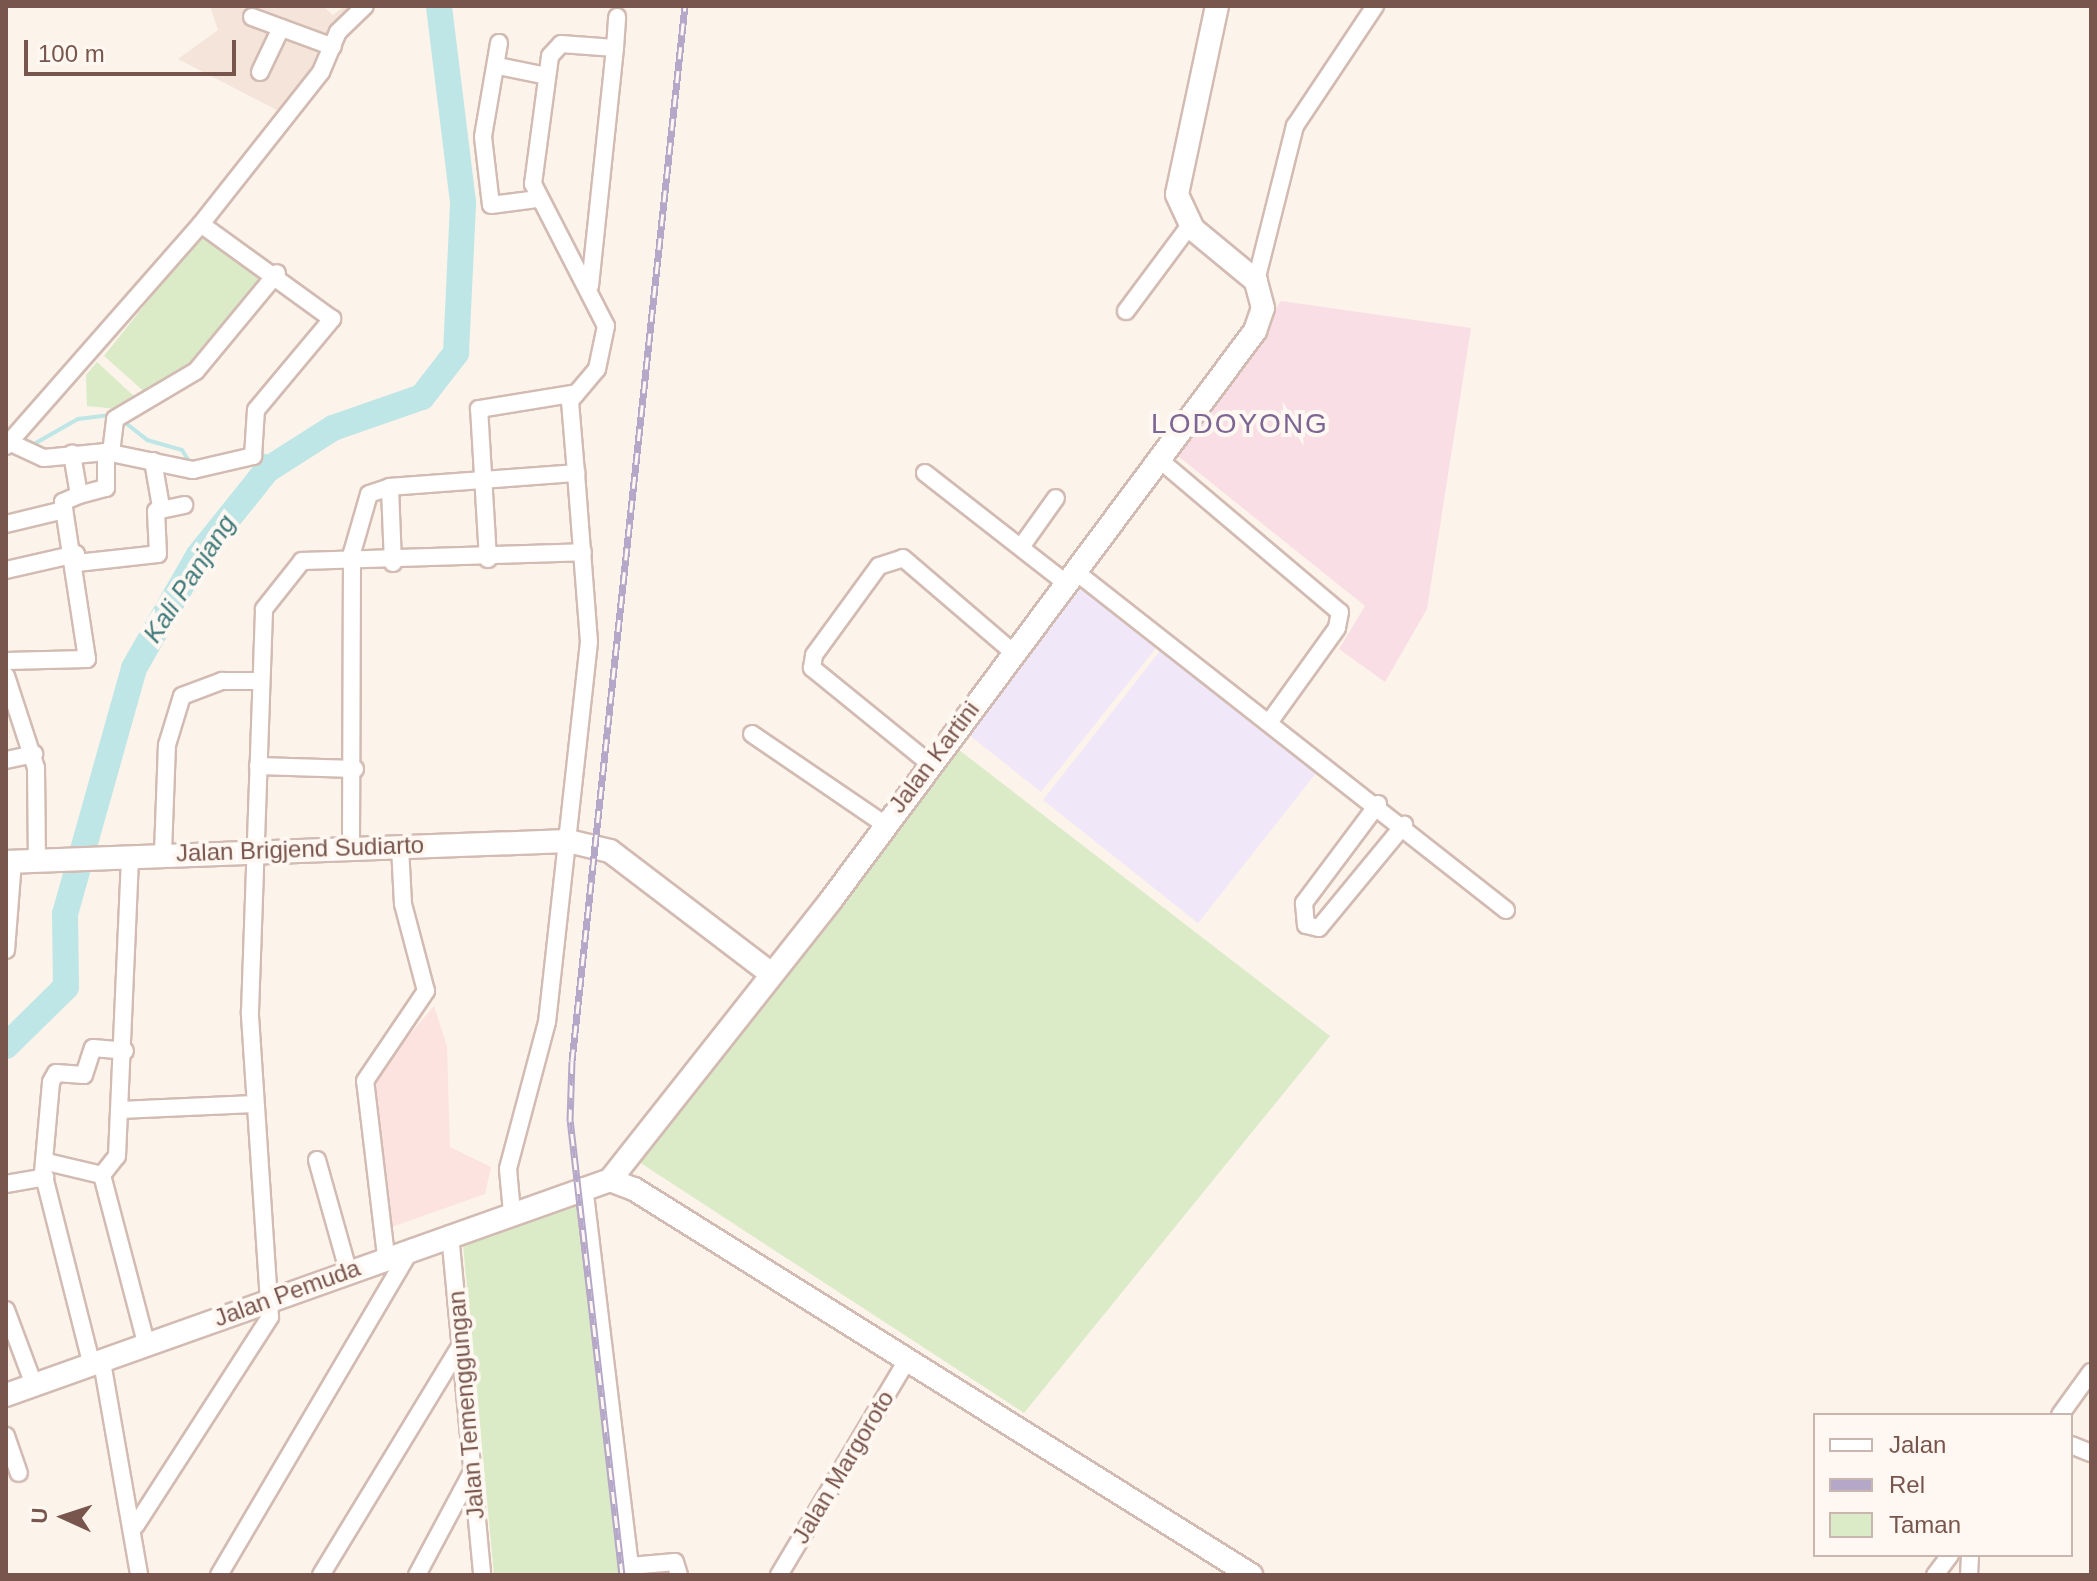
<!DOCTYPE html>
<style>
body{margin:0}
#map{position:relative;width:2097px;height:1581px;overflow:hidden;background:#fcf3ea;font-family:Helvetica,sans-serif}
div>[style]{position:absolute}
.residential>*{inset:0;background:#f4e4d9}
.commercial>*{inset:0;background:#fce3df}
.education>*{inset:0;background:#f0e7f9}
.medical>*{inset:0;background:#fadee5}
.green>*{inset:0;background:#dbebc8}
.stream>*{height:4px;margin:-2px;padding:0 2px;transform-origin:2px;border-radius:2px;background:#bee6e6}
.river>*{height:26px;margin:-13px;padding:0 13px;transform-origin:13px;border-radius:13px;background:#bee6e6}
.roads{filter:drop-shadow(2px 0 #d2bbb2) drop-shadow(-2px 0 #d2bbb2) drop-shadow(0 2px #d2bbb2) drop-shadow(0 -2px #d2bbb2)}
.street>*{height:16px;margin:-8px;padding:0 8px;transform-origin:8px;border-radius:8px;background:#fff}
.secondary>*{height:22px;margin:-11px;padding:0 11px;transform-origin:11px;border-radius:11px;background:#fff}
.rail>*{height:7px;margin-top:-3.5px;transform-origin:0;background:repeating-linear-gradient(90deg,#fff7f1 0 12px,#b4a7c7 0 24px);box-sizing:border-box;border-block:2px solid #b4a7c7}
span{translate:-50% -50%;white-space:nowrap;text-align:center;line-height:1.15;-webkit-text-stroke:8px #fff7f1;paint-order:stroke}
.street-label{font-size:24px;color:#78564d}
.water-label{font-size:26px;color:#407b7c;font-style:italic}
.quarter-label{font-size:28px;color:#7d6693;letter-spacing:2px}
.frame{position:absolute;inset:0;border:8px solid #78564d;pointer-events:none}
.legend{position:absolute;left:1813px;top:1413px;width:260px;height:144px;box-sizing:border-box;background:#fff7f1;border:2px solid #c9b7af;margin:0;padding:10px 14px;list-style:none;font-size:24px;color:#78564d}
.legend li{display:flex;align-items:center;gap:16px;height:40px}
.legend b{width:40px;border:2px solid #c9b7af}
.north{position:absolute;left:24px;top:1477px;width:80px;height:80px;-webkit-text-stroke:6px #fff7f1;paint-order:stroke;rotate:273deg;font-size:22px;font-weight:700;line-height:32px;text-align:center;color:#78564d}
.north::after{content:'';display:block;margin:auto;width:28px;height:36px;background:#78564d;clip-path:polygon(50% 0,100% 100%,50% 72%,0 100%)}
.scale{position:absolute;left:24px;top:40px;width:212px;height:36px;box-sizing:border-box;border:4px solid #78564d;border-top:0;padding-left:10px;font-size:24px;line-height:28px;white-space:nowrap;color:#78564d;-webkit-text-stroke:6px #fff7f1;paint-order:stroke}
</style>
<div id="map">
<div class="residential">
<div style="clip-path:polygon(210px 6px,323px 6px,333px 15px,345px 6px,373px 6px,345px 34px,294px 119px,178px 59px,218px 30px)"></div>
</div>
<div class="commercial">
<div style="clip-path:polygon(434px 1006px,447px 1046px,450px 1147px,491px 1167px,485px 1194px,386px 1229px,371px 1080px)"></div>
</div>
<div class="education">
<div style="clip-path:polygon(1074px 582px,1156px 648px,1041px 792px,963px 730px)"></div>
<div style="clip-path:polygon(1160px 651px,1316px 773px,1198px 923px,1043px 800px)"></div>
</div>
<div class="medical">
<div style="clip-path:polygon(1281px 301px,1471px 328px,1427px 609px,1385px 682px,1339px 649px,1365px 606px,1173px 452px)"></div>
</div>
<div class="green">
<div style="clip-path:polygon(201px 234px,269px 277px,181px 376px,148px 395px,104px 356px)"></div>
<div style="clip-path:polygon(97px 362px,137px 399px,117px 409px,87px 406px,86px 375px)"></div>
<div style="clip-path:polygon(950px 743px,1330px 1036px,1024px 1413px,633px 1158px)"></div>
<div style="clip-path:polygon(580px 1198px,625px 1571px,675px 1564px,676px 1575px,494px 1575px,463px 1245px)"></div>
</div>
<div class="stream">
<div style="left:123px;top:421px;width:31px;rotate:38deg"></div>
<div style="left:147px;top:440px;width:36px;rotate:16deg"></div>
<div style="left:182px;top:450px;width:15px;rotate:58deg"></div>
<div style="left:19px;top:437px;width:17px;rotate:25deg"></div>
<div style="left:34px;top:444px;width:51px;rotate:-29.6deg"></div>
<div style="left:78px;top:419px;width:35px;rotate:-7deg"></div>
<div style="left:257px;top:455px;width:27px;rotate:8deg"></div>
</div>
<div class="river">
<div style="left:6px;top:1046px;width:84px;rotate:-44.5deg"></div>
<div style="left:66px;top:987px;width:73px;rotate:-90.8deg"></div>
<div style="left:65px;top:914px;width:255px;rotate:-74.3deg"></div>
<div style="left:134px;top:668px;width:130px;rotate:-60.1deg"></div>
<div style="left:199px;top:555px;width:109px;rotate:-51.3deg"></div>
<div style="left:267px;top:470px;width:78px;rotate:-32.5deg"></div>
<div style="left:333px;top:428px;width:94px;rotate:-19.2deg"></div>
<div style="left:422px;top:397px;width:56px;rotate:-52.3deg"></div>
<div style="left:456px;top:353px;width:151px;rotate:-87.3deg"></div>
<div style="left:463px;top:202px;width:197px;rotate:-97deg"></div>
</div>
<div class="roads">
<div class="street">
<div style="left:252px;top:17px;width:86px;rotate:20.3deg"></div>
<div style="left:499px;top:43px;width:95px;rotate:99.7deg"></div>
<div style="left:483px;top:137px;width:68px;rotate:83.3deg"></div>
<div style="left:491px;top:205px;width:46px;rotate:-7.4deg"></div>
<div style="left:615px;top:48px;width:31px;rotate:-86deg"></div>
<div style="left:498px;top:66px;width:50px;rotate:11.5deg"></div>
<div style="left:260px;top:72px;width:49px;rotate:-64.5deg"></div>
<div style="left:1256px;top:281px;width:160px;rotate:-75.9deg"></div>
<div style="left:1295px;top:126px;width:144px;rotate:-56.3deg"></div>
<div style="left:1126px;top:311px;width:107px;rotate:-53.3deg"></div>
<div style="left:9px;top:442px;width:38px;rotate:25deg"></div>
<div style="left:44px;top:458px;width:62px;rotate:-5.5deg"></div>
<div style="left:106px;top:452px;width:89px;rotate:11.7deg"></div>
<div style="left:193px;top:470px;width:62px;rotate:-13.1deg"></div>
<div style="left:253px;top:456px;width:46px;rotate:-86.3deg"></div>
<div style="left:256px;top:410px;width:119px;rotate:-50.1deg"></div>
<div style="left:332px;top:319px;width:162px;rotate:-144.1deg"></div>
<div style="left:6px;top:446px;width:295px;rotate:-48.7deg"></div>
<div style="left:201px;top:224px;width:194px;rotate:-51.7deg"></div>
<div style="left:321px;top:72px;width:43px;rotate:-67deg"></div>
<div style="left:338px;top:32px;width:37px;rotate:-44deg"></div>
<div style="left:111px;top:453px;width:34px;rotate:-83deg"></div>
<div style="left:115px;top:419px;width:94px;rotate:-30.7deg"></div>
<div style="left:196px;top:371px;width:127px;rotate:-50.4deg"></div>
<div style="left:153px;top:461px;width:47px;rotate:80.1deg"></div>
<div style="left:1161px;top:461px;width:234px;rotate:40.2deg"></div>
<div style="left:1340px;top:612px;width:16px;rotate:101deg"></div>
<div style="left:1337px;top:628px;width:113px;rotate:125.7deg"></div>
<div style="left:576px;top:473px;width:72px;rotate:-94.8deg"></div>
<div style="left:570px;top:401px;width:42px;rotate:-49.8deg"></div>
<div style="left:597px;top:369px;width:44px;rotate:-78.2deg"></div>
<div style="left:606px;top:326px;width:160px;rotate:-117.2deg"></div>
<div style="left:533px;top:184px;width:129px;rotate:-82.4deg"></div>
<div style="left:550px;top:56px;width:16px;rotate:-47deg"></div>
<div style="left:561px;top:44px;width:54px;rotate:4.2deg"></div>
<div style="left:615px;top:48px;width:239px;rotate:96deg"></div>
<div style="left:925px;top:473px;width:180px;rotate:38deg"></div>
<div style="left:79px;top:495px;width:28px;rotate:-15deg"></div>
<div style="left:106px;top:488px;width:36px;rotate:-90deg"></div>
<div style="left:6px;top:524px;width:60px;rotate:-13.6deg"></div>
<div style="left:1021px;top:547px;width:60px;rotate:-54.5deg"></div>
<div style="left:488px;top:559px;width:150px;rotate:-93.4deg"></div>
<div style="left:479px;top:409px;width:94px;rotate:-9.2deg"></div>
<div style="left:77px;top:563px;width:81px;rotate:-6.3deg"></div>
<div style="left:158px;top:554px;width:43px;rotate:-92.7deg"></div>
<div style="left:156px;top:511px;width:29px;rotate:-12deg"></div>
<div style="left:393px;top:563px;width:76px;rotate:-92.3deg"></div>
<div style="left:390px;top:487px;width:187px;rotate:-4.3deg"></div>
<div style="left:576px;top:473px;width:169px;rotate:85.6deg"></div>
<div style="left:589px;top:642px;width:382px;rotate:96.3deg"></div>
<div style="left:547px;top:1022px;width:152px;rotate:104.9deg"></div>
<div style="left:508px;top:1169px;width:44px;rotate:84.8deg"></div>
<div style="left:6px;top:570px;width:72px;rotate:-12.9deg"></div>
<div style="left:1076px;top:572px;width:547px;rotate:38.17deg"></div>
<div style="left:6px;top:661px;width:81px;rotate:-1.4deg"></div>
<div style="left:87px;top:659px;width:159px;rotate:-98.7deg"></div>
<div style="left:63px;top:502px;width:17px;rotate:-24deg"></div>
<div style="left:79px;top:495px;width:42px;rotate:-99.7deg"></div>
<div style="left:6px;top:676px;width:97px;rotate:71.9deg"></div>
<div style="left:36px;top:768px;width:93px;rotate:89.4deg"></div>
<div style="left:752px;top:734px;width:160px;rotate:34.3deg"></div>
<div style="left:6px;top:760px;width:29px;rotate:-12deg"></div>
<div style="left:929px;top:763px;width:151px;rotate:-140.9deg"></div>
<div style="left:812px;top:668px;width:13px;rotate:-81deg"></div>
<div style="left:814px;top:655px;width:110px;rotate:-53.9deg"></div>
<div style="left:879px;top:566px;width:25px;rotate:-18deg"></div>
<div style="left:903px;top:558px;width:146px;rotate:40.6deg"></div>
<div style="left:258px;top:766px;width:97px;rotate:1.8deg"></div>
<div style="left:1378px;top:804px;width:124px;rotate:126.8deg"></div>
<div style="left:1304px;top:903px;width:22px;rotate:85deg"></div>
<div style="left:1306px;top:925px;width:13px;rotate:13deg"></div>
<div style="left:1319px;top:928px;width:134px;rotate:-50.5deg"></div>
<div style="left:351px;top:846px;width:293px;rotate:-89.8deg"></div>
<div style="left:352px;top:553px;width:61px;rotate:-73.9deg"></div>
<div style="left:369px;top:494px;width:22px;rotate:-18deg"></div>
<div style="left:163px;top:853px;width:108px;rotate:-87.9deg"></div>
<div style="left:167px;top:745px;width:51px;rotate:-73deg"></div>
<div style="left:182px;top:696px;width:43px;rotate:-20.6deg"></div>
<div style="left:222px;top:681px;width:39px"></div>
<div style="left:6px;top:950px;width:88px;rotate:-85.5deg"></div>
<div style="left:122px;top:1110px;width:130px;rotate:-2.6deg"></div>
<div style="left:317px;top:1160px;width:114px;rotate:74.3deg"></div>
<div style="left:47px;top:1162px;width:57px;rotate:13.3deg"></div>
<div style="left:102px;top:1175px;width:24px;rotate:-52deg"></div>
<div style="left:117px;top:1156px;width:301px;rotate:-87.5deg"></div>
<div style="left:102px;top:1175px;width:177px;rotate:75.3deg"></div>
<div style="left:6px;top:1184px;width:40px;rotate:-10deg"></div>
<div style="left:584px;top:1186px;width:383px;rotate:83.1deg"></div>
<div style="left:630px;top:1566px;width:45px;rotate:-5.1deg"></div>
<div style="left:675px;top:1562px;width:14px;rotate:73deg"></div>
<div style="left:450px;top:1234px;width:342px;rotate:84.6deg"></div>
<div style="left:386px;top:1256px;width:176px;rotate:-96.8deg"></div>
<div style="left:365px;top:1081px;width:109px;rotate:-55.9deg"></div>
<div style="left:426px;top:991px;width:90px;rotate:-104.8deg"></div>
<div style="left:403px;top:904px;width:57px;rotate:-93deg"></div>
<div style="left:6px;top:1310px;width:80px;rotate:69.5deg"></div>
<div style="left:102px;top:1362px;width:216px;rotate:80.1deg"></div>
<div style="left:92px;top:1366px;width:200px;rotate:-104.2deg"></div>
<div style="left:43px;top:1172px;width:90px;rotate:-84.9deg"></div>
<div style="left:51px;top:1082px;width:10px;rotate:-61deg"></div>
<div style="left:56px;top:1073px;width:28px;rotate:4deg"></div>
<div style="left:84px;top:1075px;width:28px;rotate:-72deg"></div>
<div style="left:93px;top:1048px;width:32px;rotate:5deg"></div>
<div style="left:2060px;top:1415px;width:53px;rotate:-54.2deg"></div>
<div style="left:6px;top:1436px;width:39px;rotate:71deg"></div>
<div style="left:2071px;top:1445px;width:22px;rotate:22deg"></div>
<div style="left:136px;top:1525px;width:247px;rotate:-57.2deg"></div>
<div style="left:270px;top:1317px;width:306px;rotate:-93.8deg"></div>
<div style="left:250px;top:1012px;width:403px;rotate:-88deg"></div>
<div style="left:264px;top:609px;width:61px;rotate:-51.6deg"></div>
<div style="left:302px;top:561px;width:281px;rotate:-1.8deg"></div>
<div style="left:219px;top:1575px;width:380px;rotate:-59.5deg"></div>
<div style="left:321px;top:1575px;width:271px;rotate:-58.7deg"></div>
<div style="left:417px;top:1575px;width:115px;rotate:-61.9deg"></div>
<div style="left:779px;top:1575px;width:250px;rotate:-59.2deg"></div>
<div style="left:1935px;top:1575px;width:25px;rotate:-53deg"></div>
<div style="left:1969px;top:1575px;width:20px;rotate:-87deg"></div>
</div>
<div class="secondary">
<div style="left:6px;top:862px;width:562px;rotate:-2.14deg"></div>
<div style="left:568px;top:841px;width:43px;rotate:13.4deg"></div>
<div style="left:610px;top:851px;width:200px;rotate:37.3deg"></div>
<div style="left:610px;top:1180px;width:357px;rotate:-51.7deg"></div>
<div style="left:831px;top:900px;width:710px;rotate:-53.31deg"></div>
<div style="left:1255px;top:331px;width:24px;rotate:-71deg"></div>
<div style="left:1263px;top:308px;width:28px;rotate:-105deg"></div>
<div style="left:1256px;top:281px;width:82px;rotate:-140.5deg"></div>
<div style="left:1193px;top:229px;width:38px;rotate:-115deg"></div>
<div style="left:1177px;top:194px;width:192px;rotate:-78deg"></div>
<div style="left:6px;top:1395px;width:641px;rotate:-19.59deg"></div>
<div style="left:610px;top:1180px;width:26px;rotate:21deg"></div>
<div style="left:634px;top:1189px;width:728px;rotate:32.03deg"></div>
</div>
</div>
<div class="rail">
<div style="left:622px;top:1575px;width:457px;rotate:-96.5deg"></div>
<div style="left:570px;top:1121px;width:60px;rotate:-88.1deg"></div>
<div style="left:572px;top:1061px;width:1061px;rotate:-83.89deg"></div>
</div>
<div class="street-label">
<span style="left:934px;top:757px;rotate:-53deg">Jalan Kartini</span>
<span style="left:300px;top:849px;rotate:-2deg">Jalan Brigjend Sudiarto</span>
<span style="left:287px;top:1293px;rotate:-20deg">Jalan Pemuda</span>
<span style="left:466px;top:1405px;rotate:-95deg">Jalan Temenggungan</span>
<span style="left:843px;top:1467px;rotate:-59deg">Jalan Margoroto</span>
</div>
<div class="water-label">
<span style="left:190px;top:579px;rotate:-57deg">Kali Panjang</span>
</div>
<div class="quarter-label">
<span style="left:1240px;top:424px">LODOYONG</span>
</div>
<div class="frame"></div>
<ul class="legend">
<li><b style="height:10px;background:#fff"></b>Jalan</li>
<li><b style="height:10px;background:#b4a7c7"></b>Rel</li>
<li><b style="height:22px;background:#dbebc8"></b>Taman</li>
</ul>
<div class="north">U</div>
<div class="scale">100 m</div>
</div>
